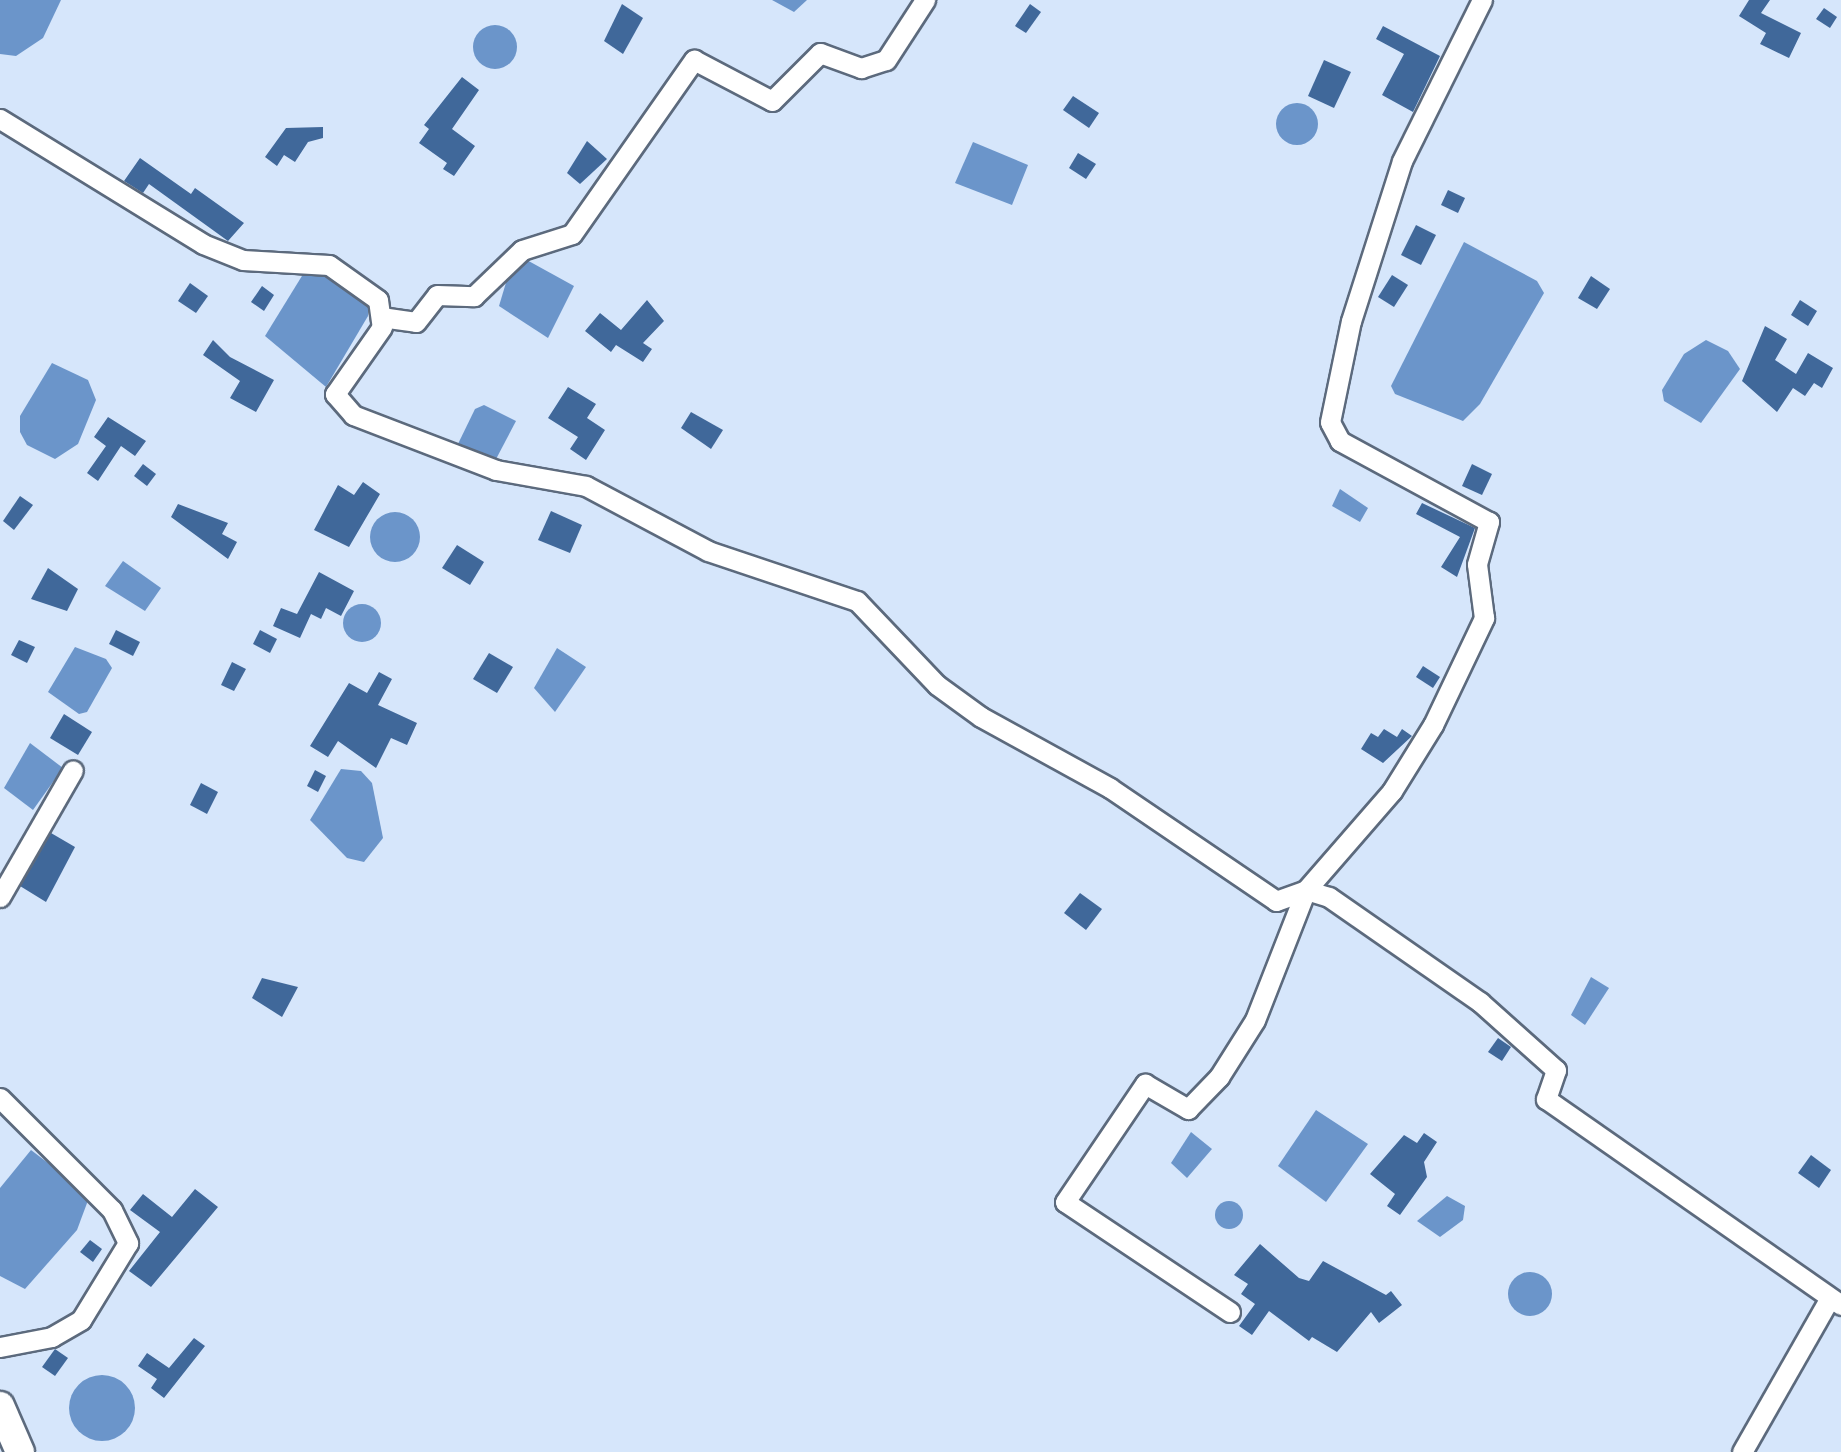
<!DOCTYPE html>
<style>
body{margin:0}
#map{position:relative;width:1841px;height:1452px;overflow:hidden;background:#d6e6fb;font-family:Quicksand,sans-serif}
div>[style]{position:absolute}
.water>*{inset:0;background:#6b95ca}
.round{border-radius:50%}
.building>*{inset:0;background:#40689a}
.roads{filter:drop-shadow(2px 0 #5c6a7d) drop-shadow(-2px 0 #5c6a7d) drop-shadow(0 2px #5c6a7d) drop-shadow(0 -2px #5c6a7d)}
.street>*{height:19px;margin:-9.5px;padding:0 9.5px;transform-origin:9.5px;border-radius:9.5px;background:#fff}
.secondary>*{height:28px;margin:-14px;padding:0 14px;transform-origin:14px;border-radius:14px;background:#fff}
span{translate:-50% -50%;white-space:nowrap;text-align:center;line-height:1.15;-webkit-text-stroke:7px #ecf2fb;paint-order:stroke}
</style>
<div id="map">
<div class="water">
<div style="clip-path:polygon(0 0,61px 0,43px 38px,16px 56px,0 54px)"></div>
<div style="clip-path:polygon(772px 0,807px 0,794px 12px)"></div>
<div class="round" style="left:473px;top:25px;width:44px;height:44px"></div>
<div class="round" style="left:1276px;top:103px;width:42px;height:42px"></div>
<div style="clip-path:polygon(973px 142px,1028px 165px,1012px 205px,955px 183px)"></div>
<div style="clip-path:polygon(1464px 242px,1537px 281px,1544px 293px,1480px 404px,1463px 421px,1395px 394px,1391px 386px)"></div>
<div style="clip-path:polygon(525px 259px,574px 286px,548px 338px,499px 306px,511px 266px)"></div>
<div style="clip-path:polygon(305px 271px,331px 277px,368px 300px,368px 316px,326px 387px,265px 336px)"></div>
<div style="clip-path:polygon(1706px 340px,1728px 351px,1740px 369px,1701px 423px,1664px 401px,1662px 390px,1684px 354px)"></div>
<div style="clip-path:polygon(52px 363px,88px 380px,96px 400px,78px 444px,55px 459px,27px 445px,20px 432px,20px 416px)"></div>
<div style="clip-path:polygon(484px 405px,516px 421px,495px 461px,456px 448px,475px 409px)"></div>
<div style="clip-path:polygon(1340px 489px,1368px 508px,1360px 522px,1332px 506px)"></div>
<div class="round" style="left:370px;top:512px;width:50px;height:50px"></div>
<div style="clip-path:polygon(123px 561px,161px 588px,145px 611px,105px 586px)"></div>
<div class="round" style="left:343px;top:604px;width:38px;height:38px"></div>
<div style="clip-path:polygon(75px 647px,106px 659px,112px 668px,87px 712px,79px 714px,48px 692px)"></div>
<div style="clip-path:polygon(557px 648px,586px 667px,555px 712px,534px 688px)"></div>
<div style="clip-path:polygon(30px 743px,63px 768px,33px 810px,4px 788px)"></div>
<div style="clip-path:polygon(341px 769px,361px 771px,372px 783px,383px 838px,364px 862px,347px 858px,310px 820px)"></div>
<div style="clip-path:polygon(1591px 977px,1609px 988px,1585px 1025px,1571px 1015px)"></div>
<div style="clip-path:polygon(1316px 1110px,1368px 1144px,1326px 1202px,1278px 1166px)"></div>
<div style="clip-path:polygon(1191px 1132px,1212px 1149px,1187px 1178px,1171px 1163px)"></div>
<div style="clip-path:polygon(31px 1150px,90px 1195px,77px 1230px,25px 1289px,0 1276px,0 1188px)"></div>
<div style="clip-path:polygon(1447px 1196px,1465px 1206px,1463px 1220px,1440px 1237px,1417px 1221px)"></div>
<div class="round" style="left:1215px;top:1201px;width:28px;height:28px"></div>
<div class="round" style="left:1508px;top:1272px;width:44px;height:44px"></div>
<div class="round" style="left:69px;top:1375px;width:66px;height:66px"></div>
</div>
<div class="building">
<div style="clip-path:polygon(1749px 0,1770px 0,1761px 13px,1801px 33px,1789px 58px,1760px 44px,1766px 33px,1739px 16px)"></div>
<div style="clip-path:polygon(622px 4px,643px 18px,623px 54px,604px 41px)"></div>
<div style="clip-path:polygon(1030px 4px,1041px 12px,1026px 33px,1015px 26px)"></div>
<div style="clip-path:polygon(1824px 8px,1837px 17px,1830px 28px,1816px 19px)"></div>
<div style="clip-path:polygon(1383px 26px,1440px 56px,1413px 112px,1382px 95px,1404px 54px,1376px 39px)"></div>
<div style="clip-path:polygon(1324px 60px,1351px 72px,1334px 108px,1308px 96px)"></div>
<div style="clip-path:polygon(462px 77px,479px 90px,452px 129px,475px 146px,454px 176px,443px 169px,447px 163px,419px 143px,429px 129px,424px 125px)"></div>
<div style="clip-path:polygon(1073px 96px,1099px 113px,1089px 128px,1063px 110px)"></div>
<div style="clip-path:polygon(323px 127px,323px 138px,308px 142px,295px 162px,284px 155px,277px 166px,265px 157px,286px 128px)"></div>
<div style="clip-path:polygon(587px 141px,607px 159px,580px 184px,567px 173px)"></div>
<div style="clip-path:polygon(1078px 153px,1096px 164px,1086px 179px,1069px 168px)"></div>
<div style="clip-path:polygon(140px 158px,191px 194px,195px 188px,244px 223px,228px 241px,149px 184px,143px 193px,124px 181px)"></div>
<div style="clip-path:polygon(1448px 190px,1465px 198px,1458px 213px,1441px 205px)"></div>
<div style="clip-path:polygon(1416px 225px,1436px 235px,1421px 265px,1401px 255px)"></div>
<div style="clip-path:polygon(1392px 275px,1408px 285px,1394px 307px,1378px 297px)"></div>
<div style="clip-path:polygon(1591px 276px,1610px 289px,1597px 309px,1578px 298px)"></div>
<div style="clip-path:polygon(190px 283px,208px 296px,196px 313px,178px 301px)"></div>
<div style="clip-path:polygon(262px 286px,274px 295px,264px 311px,251px 302px)"></div>
<div style="clip-path:polygon(647px 300px,664px 321px,643px 343px,652px 349px,643px 362px,616px 345px,611px 352px,585px 331px,600px 313px,621px 330px)"></div>
<div style="clip-path:polygon(1800px 300px,1817px 311px,1808px 326px,1791px 315px)"></div>
<div style="clip-path:polygon(1765px 326px,1787px 339px,1775px 360px,1796px 374px,1808px 353px,1833px 368px,1822px 388px,1814px 383px,1805px 396px,1793px 388px,1777px 412px,1742px 381px)"></div>
<div style="clip-path:polygon(213px 340px,230px 357px,274px 380px,256px 412px,230px 398px,240px 381px,203px 355px)"></div>
<div style="clip-path:polygon(568px 387px,596px 404px,587px 418px,605px 430px,586px 460px,570px 449px,578px 437px,548px 418px)"></div>
<div style="clip-path:polygon(691px 412px,723px 430px,711px 449px,681px 428px)"></div>
<div style="clip-path:polygon(108px 417px,146px 441px,135px 456px,121px 446px,98px 481px,87px 473px,106px 446px,94px 437px)"></div>
<div style="clip-path:polygon(143px 464px,156px 474px,147px 486px,134px 476px)"></div>
<div style="clip-path:polygon(1472px 464px,1492px 474px,1482px 495px,1462px 486px)"></div>
<div style="clip-path:polygon(363px 482px,380px 494px,349px 547px,314px 530px,338px 485px,354px 495px)"></div>
<div style="clip-path:polygon(20px 496px,33px 505px,14px 530px,3px 521px)"></div>
<div style="clip-path:polygon(1422px 503px,1475px 528px,1457px 577px,1441px 567px,1460px 537px,1416px 514px)"></div>
<div style="clip-path:polygon(178px 504px,228px 523px,222px 534px,237px 542px,228px 559px,171px 517px)"></div>
<div style="clip-path:polygon(551px 511px,582px 525px,570px 553px,538px 540px)"></div>
<div style="clip-path:polygon(457px 545px,484px 562px,470px 585px,442px 568px)"></div>
<div style="clip-path:polygon(48px 568px,78px 589px,67px 611px,31px 599px)"></div>
<div style="clip-path:polygon(319px 572px,354px 591px,341px 616px,326px 608px,321px 619px,311px 614px,300px 638px,273px 626px,281px 608px,297px 614px)"></div>
<div style="clip-path:polygon(116px 630px,140px 642px,133px 656px,109px 644px)"></div>
<div style="clip-path:polygon(260px 630px,277px 639px,270px 653px,253px 644px)"></div>
<div style="clip-path:polygon(19px 640px,35px 647px,27px 663px,11px 655px)"></div>
<div style="clip-path:polygon(489px 653px,513px 667px,497px 693px,473px 679px)"></div>
<div style="clip-path:polygon(232px 662px,246px 669px,234px 691px,221px 685px)"></div>
<div style="clip-path:polygon(1423px 666px,1440px 677px,1433px 688px,1416px 677px)"></div>
<div style="clip-path:polygon(379px 672px,392px 679px,378px 705px,417px 723px,407px 745px,391px 738px,376px 768px,338px 741px,328px 757px,310px 746px,349px 683px,367px 693px)"></div>
<div style="clip-path:polygon(64px 714px,92px 732px,78px 755px,50px 738px)"></div>
<div style="clip-path:polygon(1384px 729px,1397px 737px,1402px 729px,1412px 736px,1383px 763px,1361px 749px,1371px 733px,1378px 737px)"></div>
<div style="clip-path:polygon(315px 770px,326px 776px,318px 792px,307px 786px)"></div>
<div style="clip-path:polygon(201px 783px,218px 792px,207px 814px,190px 805px)"></div>
<div style="clip-path:polygon(51px 833px,75px 847px,46px 902px,20px 886px)"></div>
<div style="clip-path:polygon(1080px 893px,1102px 909px,1086px 930px,1064px 913px)"></div>
<div style="clip-path:polygon(262px 978px,298px 987px,282px 1017px,252px 998px)"></div>
<div style="clip-path:polygon(1498px 1038px,1511px 1047px,1502px 1061px,1488px 1052px)"></div>
<div style="clip-path:polygon(1424px 1133px,1437px 1142px,1424px 1162px,1427px 1177px,1400px 1215px,1387px 1206px,1395px 1194px,1370px 1174px,1404px 1135px,1417px 1143px)"></div>
<div style="clip-path:polygon(1811px 1155px,1831px 1170px,1819px 1188px,1798px 1173px)"></div>
<div style="clip-path:polygon(195px 1189px,218px 1207px,151px 1287px,129px 1271px,160px 1232px,130px 1210px,143px 1194px,172px 1217px)"></div>
<div style="clip-path:polygon(90px 1240px,102px 1249px,93px 1262px,80px 1252px)"></div>
<div style="clip-path:polygon(1260px 1244px,1299px 1278px,1309px 1281px,1323px 1261px,1386px 1295px,1391px 1291px,1402px 1305px,1379px 1323px,1371px 1312px,1337px 1352px,1312px 1337px,1309px 1341px,1269px 1311px,1252px 1335px,1239px 1326px,1255px 1304px,1241px 1294px,1248px 1284px,1234px 1275px)"></div>
<div style="clip-path:polygon(194px 1338px,205px 1346px,164px 1398px,151px 1388px,157px 1379px,138px 1366px,147px 1353px,169px 1368px)"></div>
<div style="clip-path:polygon(55px 1349px,68px 1358px,55px 1376px,42px 1367px)"></div>
</div>
<div class="roads">
<div class="street">
<div style="left:0;top:119px;width:238px;rotate:31.6deg"></div>
<div style="left:203px;top:244px;width:43px;rotate:21.8deg"></div>
<div style="left:243px;top:260px;width:86px;rotate:3.3deg"></div>
<div style="left:329px;top:265px;width:60px;rotate:35.5deg"></div>
<div style="left:378px;top:300px;width:27px;rotate:82deg"></div>
<div style="left:382px;top:327px;width:82px;rotate:125deg"></div>
<div style="left:335px;top:394px;width:28px;rotate:49deg"></div>
<div style="left:353px;top:415px;width:153px;rotate:21deg"></div>
<div style="left:496px;top:470px;width:91px;rotate:10.1deg"></div>
<div style="left:586px;top:486px;width:138px;rotate:28deg"></div>
<div style="left:708px;top:551px;width:157px;rotate:18.6deg"></div>
<div style="left:857px;top:601px;width:116px;rotate:46.4deg"></div>
<div style="left:937px;top:685px;width:54px;rotate:36deg"></div>
<div style="left:981px;top:717px;width:147px;rotate:28.8deg"></div>
<div style="left:1110px;top:788px;width:201px;rotate:34.2deg"></div>
<div style="left:1276px;top:901px;width:32px;rotate:-20deg"></div>
<div style="left:1306px;top:890px;width:24px;rotate:17deg"></div>
<div style="left:1329px;top:897px;width:184px;rotate:34.8deg"></div>
<div style="left:1480px;top:1002px;width:102px;rotate:41.8deg"></div>
<div style="left:1556px;top:1070px;width:31px;rotate:109deg"></div>
<div style="left:1546px;top:1099px;width:360px;rotate:34.9deg"></div>
<div style="left:381px;top:317px;width:35px;rotate:8deg"></div>
<div style="left:416px;top:322px;width:34px;rotate:-52deg"></div>
<div style="left:437px;top:295px;width:37px;rotate:2deg"></div>
<div style="left:474px;top:296px;width:66px;rotate:-43.8deg"></div>
<div style="left:522px;top:250px;width:52px;rotate:-17.7deg"></div>
<div style="left:572px;top:234px;width:213px;rotate:-55deg"></div>
<div style="left:694px;top:60px;width:88px;rotate:27.7deg"></div>
<div style="left:772px;top:101px;width:68px;rotate:-45deg"></div>
<div style="left:820px;top:53px;width:44px;rotate:20.1deg"></div>
<div style="left:861px;top:68px;width:26px;rotate:-18deg"></div>
<div style="left:886px;top:60px;width:72px;rotate:-57deg"></div>
<div style="left:0;top:897px;width:146px;rotate:-60.1deg"></div>
<div style="left:0;top:1098px;width:158px;rotate:45deg"></div>
<div style="left:112px;top:1210px;width:37px;rotate:64deg"></div>
<div style="left:128px;top:1243px;width:90px;rotate:121.4deg"></div>
<div style="left:81px;top:1320px;width:34px;rotate:150deg"></div>
<div style="left:52px;top:1337px;width:53px;rotate:169.1deg"></div>
<div style="left:1230px;top:1312px;width:198px;rotate:-146.3deg"></div>
<div style="left:1065px;top:1202px;width:143px;rotate:-55.9deg"></div>
<div style="left:1145px;top:1084px;width:50px;rotate:30.2deg"></div>
<div style="left:1188px;top:1109px;width:45px;rotate:-45.9deg"></div>
<div style="left:1219px;top:1077px;width:67px;rotate:-57.7deg"></div>
<div style="left:1255px;top:1020px;width:140px;rotate:-68.6deg"></div>
<div style="left:1306px;top:890px;width:131px;rotate:-49deg"></div>
<div style="left:1392px;top:791px;width:78px;rotate:-58.2deg"></div>
<div style="left:1433px;top:725px;width:119px;rotate:-64.5deg"></div>
<div style="left:1484px;top:618px;width:54px;rotate:-97.4deg"></div>
<div style="left:1477px;top:564px;width:44px;rotate:-74.1deg"></div>
<div style="left:1489px;top:522px;width:170px;rotate:-151.5deg"></div>
<div style="left:1340px;top:441px;width:21px;rotate:-118deg"></div>
<div style="left:1330px;top:422px;width:103px;rotate:-78.3deg"></div>
<div style="left:1351px;top:321px;width:168px;rotate:-72.3deg"></div>
<div style="left:1402px;top:161px;width:180px;rotate:-63.6deg"></div>
<div style="left:1742px;top:1452px;width:177px;rotate:-60.3deg"></div>
</div>
<div class="secondary">
<div style="left:0;top:1406px;width:50px;rotate:66.5deg"></div>
</div>
</div>
</div>
